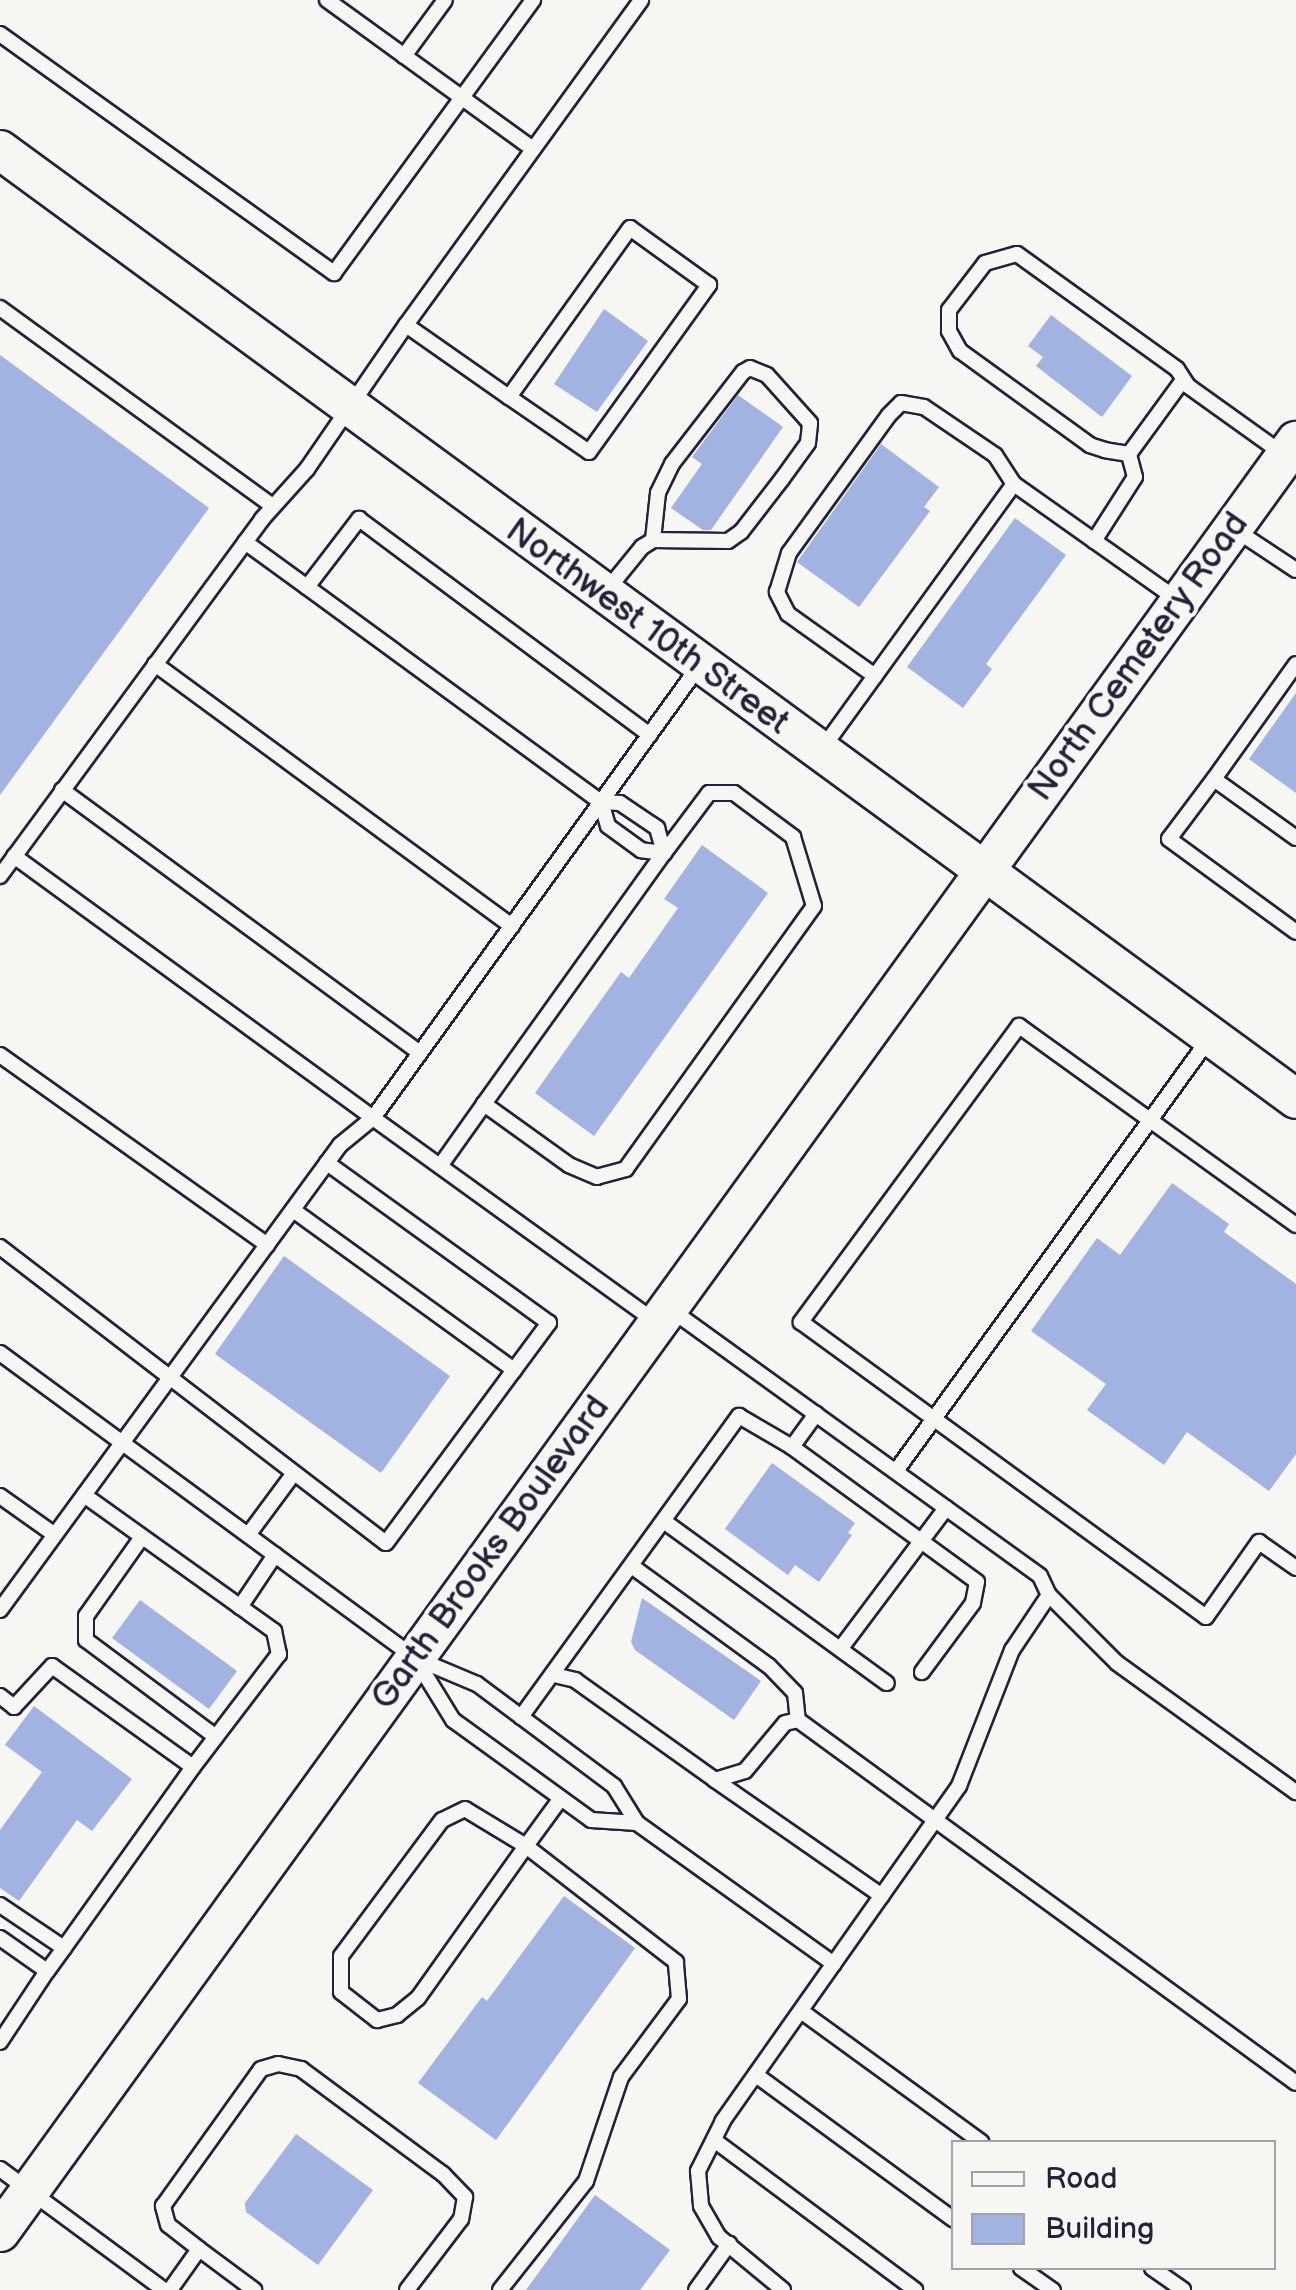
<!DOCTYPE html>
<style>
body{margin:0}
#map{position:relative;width:1296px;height:2290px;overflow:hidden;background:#f6f6f2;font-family:"Balsamiq Sans",sans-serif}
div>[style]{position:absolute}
.building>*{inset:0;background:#a2b2e1}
.roads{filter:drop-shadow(2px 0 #22223b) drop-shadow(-2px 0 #22223b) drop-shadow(0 2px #22223b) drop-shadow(0 -2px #22223b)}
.lane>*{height:14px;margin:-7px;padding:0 7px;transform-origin:7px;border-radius:7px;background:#f6f6f2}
.secondary>*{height:38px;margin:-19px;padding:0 19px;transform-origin:19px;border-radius:19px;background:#f6f6f2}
span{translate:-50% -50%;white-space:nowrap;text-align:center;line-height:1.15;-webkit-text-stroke:8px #f6f6f2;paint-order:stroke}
.street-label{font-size:35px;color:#22223b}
.legend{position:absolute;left:951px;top:2140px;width:325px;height:130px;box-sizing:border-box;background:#f6f6f2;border:2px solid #a1a1a9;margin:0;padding:12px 18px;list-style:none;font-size:30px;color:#22223b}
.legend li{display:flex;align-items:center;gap:20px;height:50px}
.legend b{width:50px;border:2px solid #a1a1a9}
</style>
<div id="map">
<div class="building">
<div style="clip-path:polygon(604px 309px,648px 341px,597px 412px,554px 384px)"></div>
<div style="clip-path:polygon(1051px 315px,1132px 376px,1102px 417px,1036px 366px,1043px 357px,1028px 346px)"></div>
<div style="clip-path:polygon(0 355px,209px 508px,0 795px)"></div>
<div style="clip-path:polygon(738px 395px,783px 427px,711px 530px,703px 530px,671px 508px,702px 464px,692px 457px)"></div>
<div style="clip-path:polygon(881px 444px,939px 487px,924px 507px,930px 511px,859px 607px,797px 562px)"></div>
<div style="clip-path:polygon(1015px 518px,1066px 555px,986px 664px,992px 669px,963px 708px,907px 667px)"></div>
<div style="clip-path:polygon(1296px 693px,1296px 793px,1249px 759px)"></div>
<div style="clip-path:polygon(702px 845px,768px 893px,594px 1136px,535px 1093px,621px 972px,629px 978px,678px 908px,664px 899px)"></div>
<div style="clip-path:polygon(1172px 1183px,1229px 1224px,1224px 1232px,1296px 1284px,1296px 1454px,1269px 1491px,1187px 1432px,1164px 1465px,1087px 1410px,1106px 1384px,1031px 1331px,1097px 1238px,1120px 1255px)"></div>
<div style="clip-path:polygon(284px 1256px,450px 1376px,381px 1473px,215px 1354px)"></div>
<div style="clip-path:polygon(772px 1463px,855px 1523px,848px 1533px,852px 1535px,819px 1582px,795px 1565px,788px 1575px,725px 1529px)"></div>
<div style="clip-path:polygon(642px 1598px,761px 1681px,734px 1720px,635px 1650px,631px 1642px)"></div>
<div style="clip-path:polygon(140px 1600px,237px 1671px,209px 1709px,112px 1638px)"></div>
<div style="clip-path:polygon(34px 1706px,132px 1779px,92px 1831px,77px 1820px,19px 1901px,0 1888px,0 1830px,42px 1772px,5px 1745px)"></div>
<div style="clip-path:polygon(564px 1896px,635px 1948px,496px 2140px,418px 2083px,482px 1997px,487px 2001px)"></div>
<div style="clip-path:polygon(296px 2134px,373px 2190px,318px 2265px,246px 2212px,245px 2203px)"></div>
<div style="clip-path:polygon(595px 2195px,670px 2250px,640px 2290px,526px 2290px)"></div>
</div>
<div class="roads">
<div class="lane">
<div style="left:327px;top:0;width:254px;rotate:35.9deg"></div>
<div style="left:0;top:34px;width:411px;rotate:35.6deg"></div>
<div style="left:334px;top:273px;width:338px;rotate:-53.9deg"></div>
<div style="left:404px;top:56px;width:69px;rotate:-53.8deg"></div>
<div style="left:0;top:308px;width:337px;rotate:36deg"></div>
<div style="left:406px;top:325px;width:401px;rotate:-54.1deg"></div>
<div style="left:1183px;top:380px;width:92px;rotate:126.1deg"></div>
<div style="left:1129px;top:454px;width:24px;rotate:-171deg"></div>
<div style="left:1105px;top:450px;width:16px;rotate:-162deg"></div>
<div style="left:1090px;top:445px;width:160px;rotate:-144.1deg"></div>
<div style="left:960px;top:351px;width:23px;rotate:-119deg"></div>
<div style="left:949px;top:331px;width:21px;rotate:-90deg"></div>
<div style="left:949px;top:310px;width:59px;rotate:-52.5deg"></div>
<div style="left:985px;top:263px;width:33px;rotate:-16deg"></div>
<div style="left:1017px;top:254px;width:197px;rotate:35.7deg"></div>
<div style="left:1177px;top:369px;width:20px;rotate:57deg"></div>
<div style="left:1188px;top:386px;width:117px;rotate:35.6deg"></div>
<div style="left:1234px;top:529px;width:74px;rotate:33.5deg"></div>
<div style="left:1094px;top:541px;width:76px;rotate:-57.4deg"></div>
<div style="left:1135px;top:477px;width:24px;rotate:-105deg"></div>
<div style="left:245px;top:542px;width:77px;rotate:36deg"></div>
<div style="left:307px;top:587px;width:86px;rotate:-52.6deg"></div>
<div style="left:359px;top:519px;width:362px;rotate:36.6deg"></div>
<div style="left:307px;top:587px;width:364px;rotate:36.2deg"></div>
<div style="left:607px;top:590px;width:55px;rotate:-50.9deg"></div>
<div style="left:642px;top:547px;width:13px;rotate:-32deg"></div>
<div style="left:653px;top:540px;width:75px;rotate:0.8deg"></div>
<div style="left:728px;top:541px;width:16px;rotate:-35deg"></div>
<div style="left:741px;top:532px;width:67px;rotate:-52.3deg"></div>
<div style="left:782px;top:479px;width:44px;rotate:-54.2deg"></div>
<div style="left:808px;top:443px;width:20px;rotate:-84deg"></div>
<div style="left:810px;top:423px;width:64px;rotate:-131.9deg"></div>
<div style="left:767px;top:375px;width:18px;rotate:-158deg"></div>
<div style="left:750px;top:368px;width:8px;rotate:150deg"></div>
<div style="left:743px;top:372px;width:116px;rotate:127.7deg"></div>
<div style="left:672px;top:464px;width:32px;rotate:116deg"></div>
<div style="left:658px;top:493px;width:47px;rotate:96.1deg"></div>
<div style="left:155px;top:664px;width:443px;rotate:36.3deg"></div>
<div style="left:875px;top:676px;width:107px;rotate:-144.5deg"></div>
<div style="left:788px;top:614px;width:25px;rotate:-117deg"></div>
<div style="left:777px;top:592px;width:41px;rotate:-72.9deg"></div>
<div style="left:789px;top:553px;width:170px;rotate:-54.1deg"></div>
<div style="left:889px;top:415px;width:17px;rotate:-45deg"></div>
<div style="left:901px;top:403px;width:23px;rotate:10deg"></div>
<div style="left:924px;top:407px;width:86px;rotate:34.1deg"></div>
<div style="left:995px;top:455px;width:35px;rotate:57deg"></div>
<div style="left:822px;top:749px;width:327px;rotate:-54.1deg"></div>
<div style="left:1014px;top:484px;width:202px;rotate:35.3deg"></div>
<div style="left:1214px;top:779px;width:141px;rotate:-54.5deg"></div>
<div style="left:62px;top:790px;width:444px;rotate:36.3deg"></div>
<div style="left:601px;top:802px;width:19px;rotate:3deg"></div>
<div style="left:620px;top:803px;width:45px;rotate:34deg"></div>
<div style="left:657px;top:828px;width:26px;rotate:74deg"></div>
<div style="left:664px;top:853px;width:23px;rotate:-173deg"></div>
<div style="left:641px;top:850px;width:41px;rotate:-144deg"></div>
<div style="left:608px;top:826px;width:25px;rotate:-106deg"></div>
<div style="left:1296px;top:838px;width:101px;rotate:-144.3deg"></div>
<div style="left:1214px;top:779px;width:75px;rotate:126.9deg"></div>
<div style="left:1169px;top:839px;width:157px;rotate:36.2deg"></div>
<div style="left:14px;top:856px;width:444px;rotate:36.1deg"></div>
<div style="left:373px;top:1118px;width:557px;rotate:-54.2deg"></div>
<div style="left:0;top:876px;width:443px;rotate:-53.7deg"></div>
<div style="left:262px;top:519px;width:67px;rotate:-48deg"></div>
<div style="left:307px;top:469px;width:175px;rotate:-55.5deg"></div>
<div style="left:406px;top:325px;width:126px;rotate:35deg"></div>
<div style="left:509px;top:397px;width:97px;rotate:34.5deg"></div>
<div style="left:589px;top:452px;width:206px;rotate:-54.3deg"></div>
<div style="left:709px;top:285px;width:97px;rotate:-144.2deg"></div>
<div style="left:630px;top:228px;width:208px;rotate:125.6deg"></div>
<div style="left:0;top:1055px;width:328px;rotate:35.4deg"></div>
<div style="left:440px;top:1166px;width:76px;rotate:-54.6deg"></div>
<div style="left:484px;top:1104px;width:309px;rotate:-54.4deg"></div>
<div style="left:664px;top:853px;width:75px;rotate:-53.1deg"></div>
<div style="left:709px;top:793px;width:25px"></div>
<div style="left:734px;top:793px;width:74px;rotate:36.7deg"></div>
<div style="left:793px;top:837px;width:72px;rotate:73.1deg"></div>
<div style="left:814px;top:906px;width:323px;rotate:125.6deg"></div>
<div style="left:626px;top:1169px;width:30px;rotate:165deg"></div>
<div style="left:597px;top:1177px;width:30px;rotate:-157deg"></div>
<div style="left:569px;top:1165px;width:105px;rotate:-144.3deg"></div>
<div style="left:293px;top:1210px;width:273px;rotate:35.9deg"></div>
<div style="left:1296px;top:1225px;width:341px;rotate:-144.3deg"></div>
<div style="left:1019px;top:1026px;width:368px;rotate:126.4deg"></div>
<div style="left:801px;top:1322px;width:501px;rotate:36.07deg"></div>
<div style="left:1206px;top:1617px;width:92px;rotate:-54.8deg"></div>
<div style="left:1259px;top:1542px;width:45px;rotate:35.1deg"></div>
<div style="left:0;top:1247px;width:486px;rotate:37.5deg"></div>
<div style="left:386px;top:1543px;width:274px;rotate:-53.5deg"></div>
<div style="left:549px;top:1323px;width:274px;rotate:-144.2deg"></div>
<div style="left:670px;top:1309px;width:456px;rotate:35.8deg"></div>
<div style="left:1040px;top:1576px;width:21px;rotate:65deg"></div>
<div style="left:1049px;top:1595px;width:66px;rotate:123.9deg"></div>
<div style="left:1012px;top:1650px;width:146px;rotate:111.3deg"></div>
<div style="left:959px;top:1786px;width:410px;rotate:125.2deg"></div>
<div style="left:723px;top:2121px;width:56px;rotate:116.6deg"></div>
<div style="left:698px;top:2171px;width:35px;rotate:85deg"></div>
<div style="left:701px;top:2206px;width:36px;rotate:60deg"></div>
<div style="left:719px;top:2237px;width:83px;rotate:39.6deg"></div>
<div style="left:0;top:1353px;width:515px;rotate:36.31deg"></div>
<div style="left:415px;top:1658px;width:67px;rotate:22.8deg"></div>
<div style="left:477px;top:1684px;width:171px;rotate:36.7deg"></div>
<div style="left:614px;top:1786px;width:44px;rotate:58.1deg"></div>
<div style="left:637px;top:1823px;width:242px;rotate:35.6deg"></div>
<div style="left:792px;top:1447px;width:41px;rotate:-54deg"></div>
<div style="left:896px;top:1471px;width:533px;rotate:-54.08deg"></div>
<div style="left:84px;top:1495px;width:234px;rotate:35.6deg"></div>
<div style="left:274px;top:1631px;width:24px;rotate:78deg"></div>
<div style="left:279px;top:1654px;width:142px;rotate:127.3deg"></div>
<div style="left:0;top:1496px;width:67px;rotate:35.3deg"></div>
<div style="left:665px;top:1522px;width:274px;rotate:36deg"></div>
<div style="left:248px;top:1535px;width:77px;rotate:-53.4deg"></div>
<div style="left:142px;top:1537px;width:97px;rotate:125.3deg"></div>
<div style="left:86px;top:1616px;width:24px;rotate:90deg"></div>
<div style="left:86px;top:1640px;width:162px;rotate:36.7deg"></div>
<div style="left:633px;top:1567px;width:168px;rotate:36.1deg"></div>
<div style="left:769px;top:1666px;width:37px;rotate:46deg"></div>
<div style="left:795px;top:1693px;width:27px;rotate:84deg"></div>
<div style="left:1049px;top:1595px;width:96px;rotate:45deg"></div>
<div style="left:1117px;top:1663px;width:221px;rotate:35.8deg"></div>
<div style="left:240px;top:1607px;width:63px;rotate:-56.1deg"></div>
<div style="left:0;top:1610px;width:576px;rotate:-53.83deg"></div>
<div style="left:340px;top:1145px;width:43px;rotate:-39.3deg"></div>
<div style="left:373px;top:1118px;width:349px;rotate:35.8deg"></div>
<div style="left:841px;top:1648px;width:175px;rotate:-53.1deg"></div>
<div style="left:418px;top:1663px;width:67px;rotate:58.4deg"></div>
<div style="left:453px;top:1720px;width:170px;rotate:35.9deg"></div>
<div style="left:591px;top:1820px;width:46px;rotate:3.7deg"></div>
<div style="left:554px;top:1675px;width:22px;rotate:13deg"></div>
<div style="left:575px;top:1680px;width:172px;rotate:35.5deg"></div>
<div style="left:715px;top:1780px;width:31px;rotate:-17deg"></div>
<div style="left:745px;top:1771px;width:62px;rotate:-50.2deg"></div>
<div style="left:785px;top:1723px;width:13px;rotate:-13deg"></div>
<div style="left:0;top:1696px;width:18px;rotate:38deg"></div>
<div style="left:14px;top:1707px;width:56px;rotate:-47.2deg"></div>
<div style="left:52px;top:1666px;width:173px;rotate:35.6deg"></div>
<div style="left:193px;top:1767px;width:222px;rotate:125.5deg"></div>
<div style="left:521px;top:1717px;width:372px;rotate:-54.1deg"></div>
<div style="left:739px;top:1416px;width:61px;rotate:30.3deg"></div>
<div style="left:792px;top:1447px;width:229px;rotate:36.1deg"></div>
<div style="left:977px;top:1582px;width:21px;rotate:101deg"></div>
<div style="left:973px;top:1603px;width:86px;rotate:126.5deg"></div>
<div style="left:798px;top:1720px;width:616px;rotate:36.09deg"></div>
<div style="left:715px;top:1780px;width:203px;rotate:34.8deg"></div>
<div style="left:0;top:1905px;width:77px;rotate:33.9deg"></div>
<div style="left:64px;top:1948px;width:29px;rotate:126deg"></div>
<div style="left:0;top:1938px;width:57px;rotate:35.1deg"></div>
<div style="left:47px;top:1971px;width:85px;rotate:123.5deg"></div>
<div style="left:801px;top:2011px;width:223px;rotate:36deg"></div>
<div style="left:756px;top:2075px;width:245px;rotate:36.2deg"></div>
<div style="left:714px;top:2140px;width:251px;rotate:36.7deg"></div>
<div style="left:0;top:2169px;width:204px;rotate:36.4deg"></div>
<div style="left:199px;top:2249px;width:69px;rotate:36.7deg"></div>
<div style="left:1021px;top:2268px;width:39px;rotate:35deg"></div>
<div style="left:1152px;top:2268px;width:38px;rotate:35deg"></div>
<div style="left:170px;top:2290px;width:50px;rotate:-54.7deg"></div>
<div style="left:199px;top:2249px;width:39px;rotate:-142deg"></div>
<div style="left:168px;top:2225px;width:20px;rotate:-105deg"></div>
<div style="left:163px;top:2206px;width:168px;rotate:-54.4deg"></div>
<div style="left:261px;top:2069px;width:18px;rotate:-16deg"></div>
<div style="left:278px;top:2064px;width:24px;rotate:12deg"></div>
<div style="left:301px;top:2069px;width:177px;rotate:36.5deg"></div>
<div style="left:443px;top:2174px;width:32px;rotate:46deg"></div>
<div style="left:465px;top:2197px;width:22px;rotate:100deg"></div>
<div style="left:461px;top:2219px;width:89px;rotate:127.3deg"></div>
<div style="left:500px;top:2290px;width:139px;rotate:-51.7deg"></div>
<div style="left:586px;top:2181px;width:110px;rotate:-71.4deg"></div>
<div style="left:621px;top:2077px;width:97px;rotate:-53.4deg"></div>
<div style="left:679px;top:1999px;width:37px;rotate:-95deg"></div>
<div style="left:676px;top:1962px;width:190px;rotate:-142.3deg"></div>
<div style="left:526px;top:1846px;width:71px;rotate:-148.8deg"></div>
<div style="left:465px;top:1809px;width:25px;rotate:154deg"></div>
<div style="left:442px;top:1820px;width:169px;rotate:126.6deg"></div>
<div style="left:341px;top:1956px;width:36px;rotate:90deg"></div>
<div style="left:341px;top:1992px;width:46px;rotate:37.9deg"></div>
<div style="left:377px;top:2020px;width:21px;rotate:-14deg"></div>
<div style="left:397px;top:2015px;width:27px;rotate:-39deg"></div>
<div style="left:418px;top:1998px;width:186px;rotate:-54.6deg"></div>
<div style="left:526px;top:1846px;width:59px;rotate:-53.9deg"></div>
<div style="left:696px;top:2290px;width:57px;rotate:-54.3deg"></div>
</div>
<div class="secondary">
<div style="left:0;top:150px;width:1606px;rotate:36.21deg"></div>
<div style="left:0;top:2232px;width:2211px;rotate:-54.11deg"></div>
</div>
</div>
<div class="street-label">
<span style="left:647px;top:627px;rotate:36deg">Northwest 10th Street</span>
<span style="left:1139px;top:657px;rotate:-54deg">North Cemetery Road</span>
<span style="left:491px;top:1553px;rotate:-54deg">Garth Brooks Boulevard</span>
</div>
<ul class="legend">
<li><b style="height:12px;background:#f6f6f2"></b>Road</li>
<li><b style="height:28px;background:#a2b2e1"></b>Building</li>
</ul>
</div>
